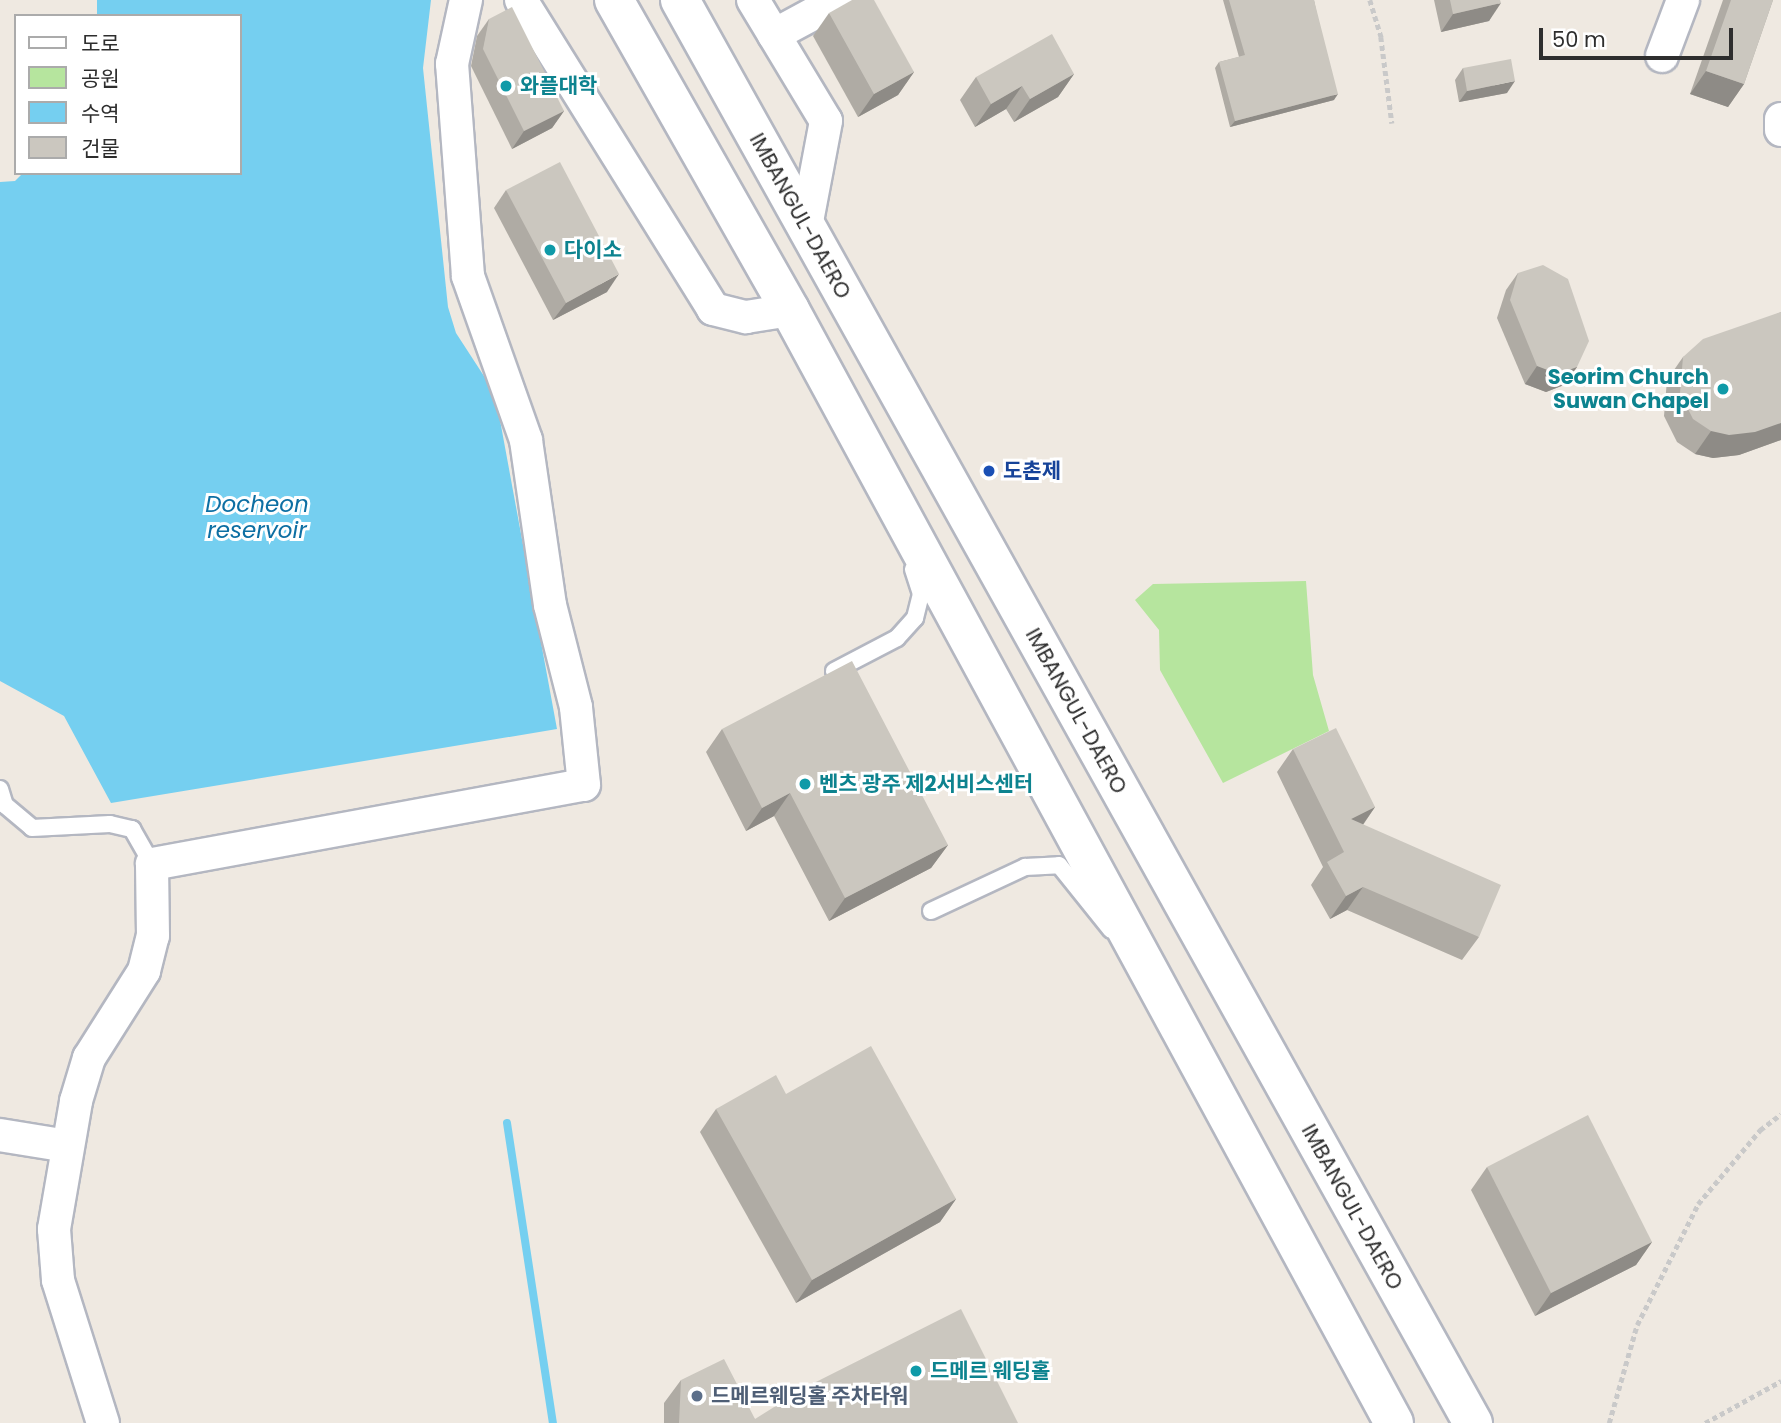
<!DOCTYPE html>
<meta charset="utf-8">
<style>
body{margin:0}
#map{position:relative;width:1781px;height:1423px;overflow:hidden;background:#efe9e1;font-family:Poppins,"Noto Sans KR",sans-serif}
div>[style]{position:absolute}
.green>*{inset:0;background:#b6e59e}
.water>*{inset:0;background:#75cff0}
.stream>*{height:8px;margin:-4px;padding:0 4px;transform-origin:4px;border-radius:4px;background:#75cff0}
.path>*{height:4.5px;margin-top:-2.25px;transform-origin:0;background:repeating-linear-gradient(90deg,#c9c9c9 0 5px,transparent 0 8.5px)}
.roads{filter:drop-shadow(2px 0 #b4b7c1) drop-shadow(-2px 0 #b4b7c1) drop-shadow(0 2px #b4b7c1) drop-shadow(0 -2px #b4b7c1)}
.lane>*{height:16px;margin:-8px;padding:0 8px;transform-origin:8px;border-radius:8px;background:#fff}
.street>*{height:32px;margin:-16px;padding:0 16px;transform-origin:16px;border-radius:16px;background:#fff}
.secondary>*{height:38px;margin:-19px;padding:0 19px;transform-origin:19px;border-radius:19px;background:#fff}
.wall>*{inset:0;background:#afaba4}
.shaded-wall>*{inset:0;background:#8e8b86}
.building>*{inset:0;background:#cbc7bf}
.dots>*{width:19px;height:19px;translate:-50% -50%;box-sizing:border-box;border:4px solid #fff;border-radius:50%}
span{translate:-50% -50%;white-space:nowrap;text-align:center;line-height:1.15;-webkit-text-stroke:6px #fff;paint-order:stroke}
.culture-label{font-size:21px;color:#0d838f;font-weight:700}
.left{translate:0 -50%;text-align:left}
.right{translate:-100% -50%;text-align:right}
.street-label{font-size:21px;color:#2e2e2e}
.transit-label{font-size:21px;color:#164399;font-weight:700}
.service-label{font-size:21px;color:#4e5e75;font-weight:700}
.water-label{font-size:23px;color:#0d6fa3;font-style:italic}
.legend{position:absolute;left:14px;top:14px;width:228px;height:161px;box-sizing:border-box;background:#fff;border:2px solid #ababab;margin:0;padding:9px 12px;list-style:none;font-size:21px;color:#2e2e2e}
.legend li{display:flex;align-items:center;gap:14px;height:35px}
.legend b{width:35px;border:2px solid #ababab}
.scale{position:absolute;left:1539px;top:28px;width:194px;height:32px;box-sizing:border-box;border:4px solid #2e2e2e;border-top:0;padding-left:9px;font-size:21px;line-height:24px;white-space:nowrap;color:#2e2e2e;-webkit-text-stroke:5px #fff;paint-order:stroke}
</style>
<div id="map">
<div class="green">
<div style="clip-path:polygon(1306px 581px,1313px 675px,1329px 731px,1223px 783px,1160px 670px,1159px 630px,1135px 600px,1153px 584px)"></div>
</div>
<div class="water">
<div style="clip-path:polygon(97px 0,431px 0,423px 68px,448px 307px,456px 333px,495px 393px,557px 729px,111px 803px,64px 716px,0 681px,0 182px,15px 181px,23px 173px,240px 173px,240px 16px,97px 16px)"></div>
</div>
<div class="stream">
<div style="left:507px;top:1123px;width:304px;rotate:81.3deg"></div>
</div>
<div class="path">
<div style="left:1370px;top:0;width:39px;rotate:73deg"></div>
<div style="left:1381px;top:37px;width:87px;rotate:82.7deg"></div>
<div style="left:1609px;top:1423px;width:102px;rotate:-74.1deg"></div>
<div style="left:1637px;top:1325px;width:136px;rotate:-63.2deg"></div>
<div style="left:1698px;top:1204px;width:97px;rotate:-50deg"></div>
<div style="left:1760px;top:1130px;width:26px;rotate:-37deg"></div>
<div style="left:1705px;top:1423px;width:87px;rotate:-28.9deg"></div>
</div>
<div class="roads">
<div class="lane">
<div style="left:834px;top:671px;width:71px;rotate:-27.6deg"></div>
<div style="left:897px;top:638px;width:27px;rotate:-48deg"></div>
<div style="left:915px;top:618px;width:25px;rotate:-76deg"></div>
<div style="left:921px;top:594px;width:26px;rotate:-108deg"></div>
<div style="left:0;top:789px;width:17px;rotate:73deg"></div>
<div style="left:5px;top:805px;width:35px;rotate:40deg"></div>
<div style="left:32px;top:828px;width:78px;rotate:-2.9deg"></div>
<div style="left:110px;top:824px;width:23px;rotate:13deg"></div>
<div style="left:132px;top:829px;width:40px;rotate:60.3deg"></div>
<div style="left:931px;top:911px;width:104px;rotate:-25.1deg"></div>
<div style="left:1025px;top:867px;width:34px;rotate:-3deg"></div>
<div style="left:1059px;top:865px;width:83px;rotate:51.3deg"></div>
</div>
<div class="street">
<div style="left:521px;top:0;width:364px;rotate:58.1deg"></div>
<div style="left:713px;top:309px;width:34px;rotate:14deg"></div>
<div style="left:746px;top:317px;width:45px;rotate:-9deg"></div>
<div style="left:753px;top:0;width:141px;rotate:58.9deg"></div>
<div style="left:826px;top:121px;width:108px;rotate:100.7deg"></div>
<div style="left:774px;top:35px;width:74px;rotate:-28.3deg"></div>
<div style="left:1662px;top:56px;width:60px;rotate:-69.4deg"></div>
<div style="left:1781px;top:119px;width:11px;rotate:90deg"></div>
<div style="left:0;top:1135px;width:68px;rotate:9.3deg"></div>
<div style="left:103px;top:1423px;width:150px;rotate:-107.5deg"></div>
<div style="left:58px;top:1280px;width:51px;rotate:-94.5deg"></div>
<div style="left:54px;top:1229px;width:130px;rotate:-80.2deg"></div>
<div style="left:76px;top:1101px;width:45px;rotate:-73.2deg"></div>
<div style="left:89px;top:1058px;width:103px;rotate:-57.7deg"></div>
<div style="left:144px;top:971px;width:36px;rotate:-76deg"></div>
<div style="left:153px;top:936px;width:72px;rotate:-90.8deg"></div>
<div style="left:152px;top:864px;width:439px;rotate:-10.4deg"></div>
<div style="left:584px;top:785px;width:78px;rotate:-95.9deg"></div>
<div style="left:576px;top:707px;width:105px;rotate:-104.3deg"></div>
<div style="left:550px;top:605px;width:167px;rotate:-98.3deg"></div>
<div style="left:526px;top:440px;width:174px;rotate:-109.5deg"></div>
<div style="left:468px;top:276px;width:213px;rotate:-94.3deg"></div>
<div style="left:452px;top:64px;width:66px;rotate:-77.7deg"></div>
</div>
<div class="secondary">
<div style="left:614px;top:0;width:356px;rotate:60.4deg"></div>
<div style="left:790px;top:310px;width:1266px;rotate:61.51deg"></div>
<div style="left:680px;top:0;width:1629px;rotate:60.87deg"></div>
</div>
</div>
<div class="wall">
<div style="clip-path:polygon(1223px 0,1314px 0,1334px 100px,1230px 127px,1215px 68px,1219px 62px,1239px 57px)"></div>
<div style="clip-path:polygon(1434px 0,1500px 0,1489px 21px,1441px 32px)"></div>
<div style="clip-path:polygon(1723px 0,1773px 0,1744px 84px,1728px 107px,1690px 94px)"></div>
<div style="clip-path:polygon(829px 13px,914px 72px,898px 95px,858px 117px,813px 36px)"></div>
<div style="clip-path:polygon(489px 19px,564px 111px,552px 128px,512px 149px,471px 66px,477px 36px)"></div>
<div style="clip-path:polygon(1463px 68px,1507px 93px,1459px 102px,1455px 80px)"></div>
<div style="clip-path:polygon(1074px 74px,1058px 97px,1014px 122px,1006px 109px,975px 127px,960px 100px,976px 77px)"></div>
<div style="clip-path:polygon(506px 190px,607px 292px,553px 320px,494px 208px)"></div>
<div style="clip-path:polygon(1518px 273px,1577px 367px,1564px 385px,1546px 392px,1525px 384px,1497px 318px,1506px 290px)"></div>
<div style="clip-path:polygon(1781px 312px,1781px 440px,1739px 455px,1713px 458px,1695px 454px,1677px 442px,1664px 416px,1667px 380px,1683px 357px)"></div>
<div style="clip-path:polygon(722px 729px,948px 845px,931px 868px,829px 921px,774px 816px,746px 831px,706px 752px)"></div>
<div style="clip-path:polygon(1293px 749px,1375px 807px,1363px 825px,1479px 937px,1462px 960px,1347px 910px,1330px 919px,1311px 885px,1323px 867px,1277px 772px)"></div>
<div style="clip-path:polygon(786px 1094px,956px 1199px,940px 1222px,796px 1303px,700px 1132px,716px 1109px)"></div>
<div style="clip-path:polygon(1487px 1167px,1652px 1242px,1636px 1265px,1535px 1316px,1471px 1190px)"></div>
<div style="clip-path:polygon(681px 1380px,755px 1419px,1018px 1423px,664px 1423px,664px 1403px)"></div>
</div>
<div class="shaded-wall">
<div style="clip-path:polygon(1501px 3px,1489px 21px,1441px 32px,1453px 14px)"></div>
<div style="clip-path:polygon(1706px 71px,1744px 84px,1728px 107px,1690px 94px)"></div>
<div style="clip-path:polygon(914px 72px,898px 95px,858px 117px,874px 94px)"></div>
<div style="clip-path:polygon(1074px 74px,1058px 97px,1014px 122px,1030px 99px)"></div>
<div style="clip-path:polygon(1515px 81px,1507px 93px,1459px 102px,1467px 91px)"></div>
<div style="clip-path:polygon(1022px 86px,1006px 109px,975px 127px,991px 104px)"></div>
<div style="clip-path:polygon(1338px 94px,1334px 100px,1230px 127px,1235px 121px)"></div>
<div style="clip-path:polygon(564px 111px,552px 128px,512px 149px,524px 131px)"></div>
<div style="clip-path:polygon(619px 274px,607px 292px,553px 320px,566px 303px)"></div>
<div style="clip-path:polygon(1537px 366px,1577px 367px,1564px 385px,1546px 392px,1525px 384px)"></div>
<div style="clip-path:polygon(1781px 423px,1781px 440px,1739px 455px,1713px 458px,1695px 454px,1711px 431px)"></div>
<div style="clip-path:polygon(790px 793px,774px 816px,746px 831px,762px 808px)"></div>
<div style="clip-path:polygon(1375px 807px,1359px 830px,1351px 819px)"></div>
<div style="clip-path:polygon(948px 845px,931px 868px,829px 921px,845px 898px)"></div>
<div style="clip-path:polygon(1363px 887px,1347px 910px,1330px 919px,1346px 896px)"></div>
<div style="clip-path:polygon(956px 1199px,940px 1222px,796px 1303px,812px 1280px)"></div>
<div style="clip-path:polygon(1652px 1242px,1636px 1265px,1535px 1316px,1551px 1293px)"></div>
</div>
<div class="building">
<div style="clip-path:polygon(852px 0,874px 0,914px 72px,874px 94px,829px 13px)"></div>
<div style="clip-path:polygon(1229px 0,1314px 0,1338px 94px,1235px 121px,1219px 62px,1245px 55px)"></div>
<div style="clip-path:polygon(1450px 0,1500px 0,1501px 3px,1453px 14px)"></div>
<div style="clip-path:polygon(1731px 0,1773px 0,1744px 84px,1706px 71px)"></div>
<div style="clip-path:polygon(512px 7px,564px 111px,524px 131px,483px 49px,489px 19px)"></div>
<div style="clip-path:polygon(1052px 34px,1074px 74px,1030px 99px,1022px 86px,991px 104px,976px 77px)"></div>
<div style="clip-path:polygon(1511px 59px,1515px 81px,1467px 91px,1463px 68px)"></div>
<div style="clip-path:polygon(560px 162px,619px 274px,566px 303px,506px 190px)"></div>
<div style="clip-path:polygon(1543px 265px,1568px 279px,1589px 341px,1577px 367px,1558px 374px,1537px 366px,1510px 300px,1518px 273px)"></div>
<div style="clip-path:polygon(1781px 312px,1781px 423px,1755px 432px,1729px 435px,1711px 431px,1693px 419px,1680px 393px,1683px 357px,1703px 339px)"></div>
<div style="clip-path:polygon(852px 661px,948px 845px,845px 898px,790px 793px,762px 808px,722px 729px)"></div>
<div style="clip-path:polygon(1336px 728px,1375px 807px,1351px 819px,1501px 885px,1479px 937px,1363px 887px,1346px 896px,1327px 862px,1344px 852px,1293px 749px)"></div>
<div style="clip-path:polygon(871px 1046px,956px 1199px,812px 1280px,716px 1109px,776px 1075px,786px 1094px)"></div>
<div style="clip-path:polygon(1588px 1115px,1652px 1242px,1551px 1293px,1487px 1167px)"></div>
<div style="clip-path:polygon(961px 1309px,1018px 1423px,679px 1423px,681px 1380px,724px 1359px,755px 1419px,806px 1387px)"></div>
</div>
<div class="dots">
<div style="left:506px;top:86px;background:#0f9aa8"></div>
<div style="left:550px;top:250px;background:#0f9aa8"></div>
<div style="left:1723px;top:389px;background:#0f9aa8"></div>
<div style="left:989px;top:471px;background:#1a4fb4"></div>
<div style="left:805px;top:784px;background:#0f9aa8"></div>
<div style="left:916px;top:1371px;background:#0f9aa8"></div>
<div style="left:697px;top:1396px;background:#5c6f8a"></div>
</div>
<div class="culture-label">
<span class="left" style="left:520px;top:86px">와플대학</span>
<span class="left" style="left:564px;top:250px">다이소</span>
<span class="right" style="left:1709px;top:389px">Seorim Church<br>Suwan Chapel</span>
<span class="left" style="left:819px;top:784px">벤츠 광주 제2서비스센터</span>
<span class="left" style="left:930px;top:1371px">드메르 웨딩홀</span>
</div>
<div class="street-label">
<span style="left:800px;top:216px;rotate:61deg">IMBANGUL-DAERO</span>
<span style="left:1076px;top:711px;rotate:61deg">IMBANGUL-DAERO</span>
<span style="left:1352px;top:1207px;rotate:61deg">IMBANGUL-DAERO</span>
</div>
<div class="transit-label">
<span class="left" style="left:1003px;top:471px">도촌제</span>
</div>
<div class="service-label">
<span class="left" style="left:711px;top:1396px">드메르웨딩홀 주차타워</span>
</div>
<div class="water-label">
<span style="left:257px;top:517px">Docheon<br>reservoir</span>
</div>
<ul class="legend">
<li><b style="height:9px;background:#fff"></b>도로</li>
<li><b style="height:19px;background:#b6e59e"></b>공원</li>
<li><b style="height:19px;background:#75cff0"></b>수역</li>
<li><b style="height:19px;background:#cbc7bf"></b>건물</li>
</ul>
<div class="scale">50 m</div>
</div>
